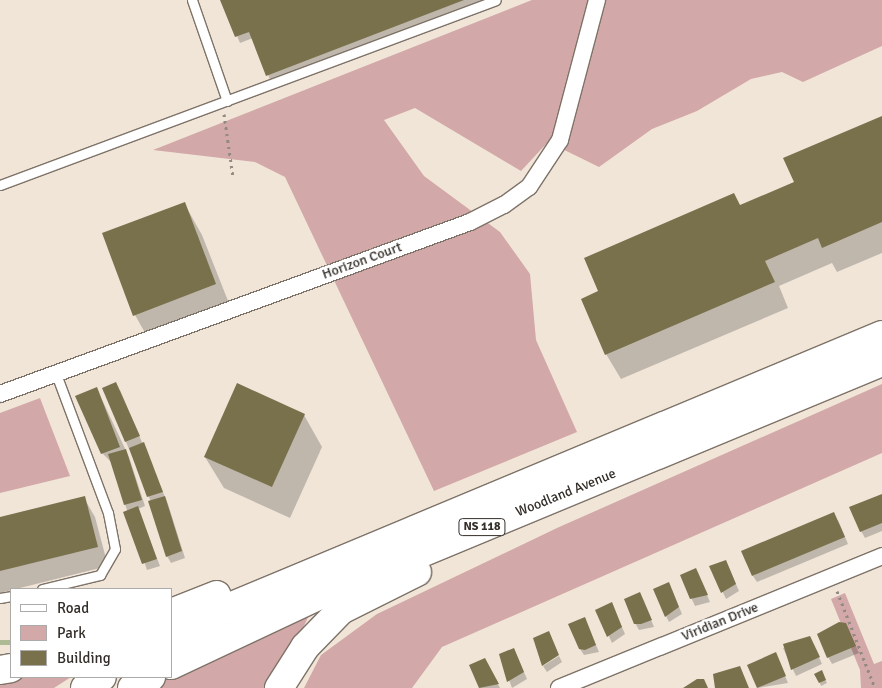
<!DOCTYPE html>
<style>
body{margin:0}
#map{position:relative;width:882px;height:688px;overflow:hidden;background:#f1e5d8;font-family:Signika,sans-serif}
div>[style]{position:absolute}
.green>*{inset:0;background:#d3a8a8}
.shadow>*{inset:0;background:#0003}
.stream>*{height:5px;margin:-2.5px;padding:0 2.5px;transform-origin:2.5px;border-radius:2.5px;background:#aeba94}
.building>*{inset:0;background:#79704c}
.path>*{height:3px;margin-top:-1.5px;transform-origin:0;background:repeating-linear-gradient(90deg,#928a81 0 2.5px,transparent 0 6.5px)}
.roads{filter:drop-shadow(1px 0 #7e7368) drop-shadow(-1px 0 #7e7368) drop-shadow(0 1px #7e7368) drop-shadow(0 -1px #7e7368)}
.service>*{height:9px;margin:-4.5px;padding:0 4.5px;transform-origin:4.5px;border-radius:4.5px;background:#fff}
.minor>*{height:16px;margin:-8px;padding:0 8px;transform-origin:8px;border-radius:8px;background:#fff}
.motorway>*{height:28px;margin:-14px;padding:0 14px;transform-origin:14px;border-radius:14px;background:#fff}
span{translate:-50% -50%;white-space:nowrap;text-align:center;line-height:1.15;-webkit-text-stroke:5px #fff;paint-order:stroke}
.shield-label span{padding:1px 4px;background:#fff;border:1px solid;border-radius:4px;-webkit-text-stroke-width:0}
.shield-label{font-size:12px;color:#332e29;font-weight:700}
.street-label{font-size:14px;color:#332e29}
.legend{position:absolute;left:10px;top:588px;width:162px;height:90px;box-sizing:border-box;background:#fff;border:1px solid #adaba9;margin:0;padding:6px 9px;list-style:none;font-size:15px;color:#332e29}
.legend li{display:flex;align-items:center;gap:10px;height:25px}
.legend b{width:25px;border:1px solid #adaba9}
</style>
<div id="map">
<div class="green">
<div style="clip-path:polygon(532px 0,882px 0,882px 46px,803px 82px,782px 72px,751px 79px,697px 111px,652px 129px,599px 167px,548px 142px,521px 171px,415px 108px,384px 120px,424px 176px,500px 232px,530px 274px,536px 340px,577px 432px,434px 491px,285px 177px,255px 162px,153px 150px)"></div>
<div style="clip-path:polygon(882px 384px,882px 453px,442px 647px,412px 688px,304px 688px,321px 655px,377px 614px,557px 528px)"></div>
<div style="clip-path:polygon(40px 398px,70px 476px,0 493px,0 413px)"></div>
<div style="clip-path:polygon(845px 593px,874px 664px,882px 661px,882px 688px,861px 688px,860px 670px,831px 599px)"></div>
<div style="clip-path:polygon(311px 611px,275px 688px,151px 688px,200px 660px)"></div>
<div style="clip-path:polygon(71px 677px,54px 688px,0 688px,0 678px)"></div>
</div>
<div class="shadow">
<div style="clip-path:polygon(222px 0,486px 0,271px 82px,253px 38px,240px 43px)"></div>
<div style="clip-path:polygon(882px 117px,882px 253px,837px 272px,832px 263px,779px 286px,788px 308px,621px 379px,606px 354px,600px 292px,796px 183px)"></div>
<div style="clip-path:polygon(184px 203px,202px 235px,234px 316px,153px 347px,135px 315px)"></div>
<div style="clip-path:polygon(97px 389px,129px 457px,145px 506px,138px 509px,160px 566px,147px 570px,111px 462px,102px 453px)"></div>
<div style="clip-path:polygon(104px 389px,120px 390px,168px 504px,185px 558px,171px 563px,167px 556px,151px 502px)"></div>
<div style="clip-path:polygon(304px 415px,322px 447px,290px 518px,224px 488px,205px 457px)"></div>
<div style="clip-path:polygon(882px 495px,882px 531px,865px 538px,861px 531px)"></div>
<div style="clip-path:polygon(84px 498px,95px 517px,108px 566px,0 593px,0 518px)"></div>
<div style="clip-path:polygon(838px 520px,848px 544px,757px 582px,753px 576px)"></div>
<div style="clip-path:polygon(711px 567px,729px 568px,739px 591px,726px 599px)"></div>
<div style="clip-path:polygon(681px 576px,699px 576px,710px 602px,695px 606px)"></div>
<div style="clip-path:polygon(672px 590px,682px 614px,669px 622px,666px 616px)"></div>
<div style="clip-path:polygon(643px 600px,654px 627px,639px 630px,635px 623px)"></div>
<div style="clip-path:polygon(597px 610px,615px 611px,625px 634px,612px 643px)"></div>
<div style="clip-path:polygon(846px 624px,859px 653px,832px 664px,828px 657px)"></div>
<div style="clip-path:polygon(588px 626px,599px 652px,584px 655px,580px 649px)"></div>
<div style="clip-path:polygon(810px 637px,822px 664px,796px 676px,783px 648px)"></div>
<div style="clip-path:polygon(500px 655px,517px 656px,527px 679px,512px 688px)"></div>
<div style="clip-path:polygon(559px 656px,562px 662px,547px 672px,543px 666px)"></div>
<div style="clip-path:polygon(484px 660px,500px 688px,480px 688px,471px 666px)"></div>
<div style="clip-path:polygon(779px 661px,788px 683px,758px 688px,749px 665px)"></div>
<div style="clip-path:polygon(823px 675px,827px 683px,821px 686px,820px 683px)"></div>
</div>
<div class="stream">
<div style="left:0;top:642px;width:11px"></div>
</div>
<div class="building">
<div style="clip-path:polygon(220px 0,464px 0,266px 76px,249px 32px,235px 37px)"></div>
<div style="clip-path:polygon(882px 116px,882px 222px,822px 248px,818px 238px,765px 261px,775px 282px,605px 355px,581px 299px,598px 291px,584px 258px,734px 193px,740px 205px,794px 182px,783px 158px)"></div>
<div style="clip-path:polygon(185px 202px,216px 284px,133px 316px,102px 233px)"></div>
<div style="clip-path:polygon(116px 382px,140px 436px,125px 442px,102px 388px)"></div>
<div style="clip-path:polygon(237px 383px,305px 414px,272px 487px,204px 457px)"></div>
<div style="clip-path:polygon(97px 387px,120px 447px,101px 454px,75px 396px)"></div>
<div style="clip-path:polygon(144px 442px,163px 492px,147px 497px,129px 448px)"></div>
<div style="clip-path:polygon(126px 449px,142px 500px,124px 505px,108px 454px)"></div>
<div style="clip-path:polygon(882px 494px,882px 523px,860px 532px,849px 507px)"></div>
<div style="clip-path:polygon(85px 496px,98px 547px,0 571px,0 517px)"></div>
<div style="clip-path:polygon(165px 496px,182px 551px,166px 557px,148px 501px)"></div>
<div style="clip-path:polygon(138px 506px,157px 559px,142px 564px,123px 512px)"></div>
<div style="clip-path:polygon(834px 512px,845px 537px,752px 576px,741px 551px)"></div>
<div style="clip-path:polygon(726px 560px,736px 584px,721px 593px,709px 566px)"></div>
<div style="clip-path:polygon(696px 568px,708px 595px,690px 599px,680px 575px)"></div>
<div style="clip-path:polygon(669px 582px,679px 607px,665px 617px,653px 589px)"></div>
<div style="clip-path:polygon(640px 592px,652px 620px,641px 624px,634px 624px,624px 599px)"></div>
<div style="clip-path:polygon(612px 602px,622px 627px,607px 637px,595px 610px)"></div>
<div style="clip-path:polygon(585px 617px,596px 645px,585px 650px,579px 649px,568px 624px)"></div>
<div style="clip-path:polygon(839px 622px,846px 623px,856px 646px,827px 658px,817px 634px)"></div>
<div style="clip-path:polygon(549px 631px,559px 655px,542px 666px,533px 638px)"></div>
<div style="clip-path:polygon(810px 636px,820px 657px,791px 670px,783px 644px)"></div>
<div style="clip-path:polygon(514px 648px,524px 672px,507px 682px,499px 654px)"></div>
<div style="clip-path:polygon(776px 652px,786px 676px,757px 688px,747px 665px)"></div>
<div style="clip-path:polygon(485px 658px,499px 684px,479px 688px,469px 665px)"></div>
<div style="clip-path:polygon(740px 666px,749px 688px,715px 688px,713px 674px)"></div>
<div style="clip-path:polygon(822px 670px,826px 680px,819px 683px,814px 674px)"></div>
<div style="clip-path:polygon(697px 679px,704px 679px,708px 688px,683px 688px)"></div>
</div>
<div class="path">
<div style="left:224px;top:114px;width:64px;rotate:81.9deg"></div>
<div style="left:837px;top:591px;width:104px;rotate:68.6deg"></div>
</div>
<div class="roads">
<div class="service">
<div style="left:192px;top:0;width:107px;rotate:70.9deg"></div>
<div style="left:0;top:185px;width:529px;rotate:-20.45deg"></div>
<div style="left:42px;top:589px;width:60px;rotate:-13.6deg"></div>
<div style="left:100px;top:575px;width:30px;rotate:-60deg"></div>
<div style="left:115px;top:549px;width:37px;rotate:-101deg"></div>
<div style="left:108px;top:513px;width:148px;rotate:-110.5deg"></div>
<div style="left:0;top:598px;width:11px;rotate:-10deg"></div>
</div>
<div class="minor">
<div style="left:0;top:394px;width:500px;rotate:-20.1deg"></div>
<div style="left:470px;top:222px;width:38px;rotate:-27deg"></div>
<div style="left:504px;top:205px;width:31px;rotate:-36deg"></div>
<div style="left:529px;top:187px;width:56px;rotate:-56.6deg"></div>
<div style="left:560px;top:140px;width:145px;rotate:-75.2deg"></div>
<div style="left:559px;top:688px;width:349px;rotate:-22.2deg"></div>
</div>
<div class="motorway">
<div style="left:171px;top:613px;width:49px;rotate:-21.4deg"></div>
<div style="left:171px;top:636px;width:60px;rotate:-26.6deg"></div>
<div style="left:225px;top:609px;width:712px;rotate:-22.64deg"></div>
<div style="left:171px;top:665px;width:165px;rotate:-25.2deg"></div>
<div style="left:320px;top:595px;width:608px;rotate:-22.52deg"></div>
<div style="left:0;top:670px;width:11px;rotate:-10deg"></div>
<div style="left:85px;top:688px;width:20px;rotate:-33deg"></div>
<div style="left:132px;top:688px;width:22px;rotate:-30deg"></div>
<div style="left:279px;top:688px;width:49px;rotate:-57.6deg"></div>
<div style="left:305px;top:647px;width:52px;rotate:-45.8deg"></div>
<div style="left:341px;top:610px;width:85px;rotate:-26.6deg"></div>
</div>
</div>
<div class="shield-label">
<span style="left:482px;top:527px">NS 118</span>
</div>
<div class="street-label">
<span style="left:362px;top:261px;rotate:-20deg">Horizon Court</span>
<span style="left:566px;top:493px;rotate:-22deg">Woodland Avenue</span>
<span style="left:720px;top:622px;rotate:-22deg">Viridian Drive</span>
</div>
<ul class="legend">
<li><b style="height:6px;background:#fff"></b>Road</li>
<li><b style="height:14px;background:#d3a8a8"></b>Park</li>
<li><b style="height:14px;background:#79704c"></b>Building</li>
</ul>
</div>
